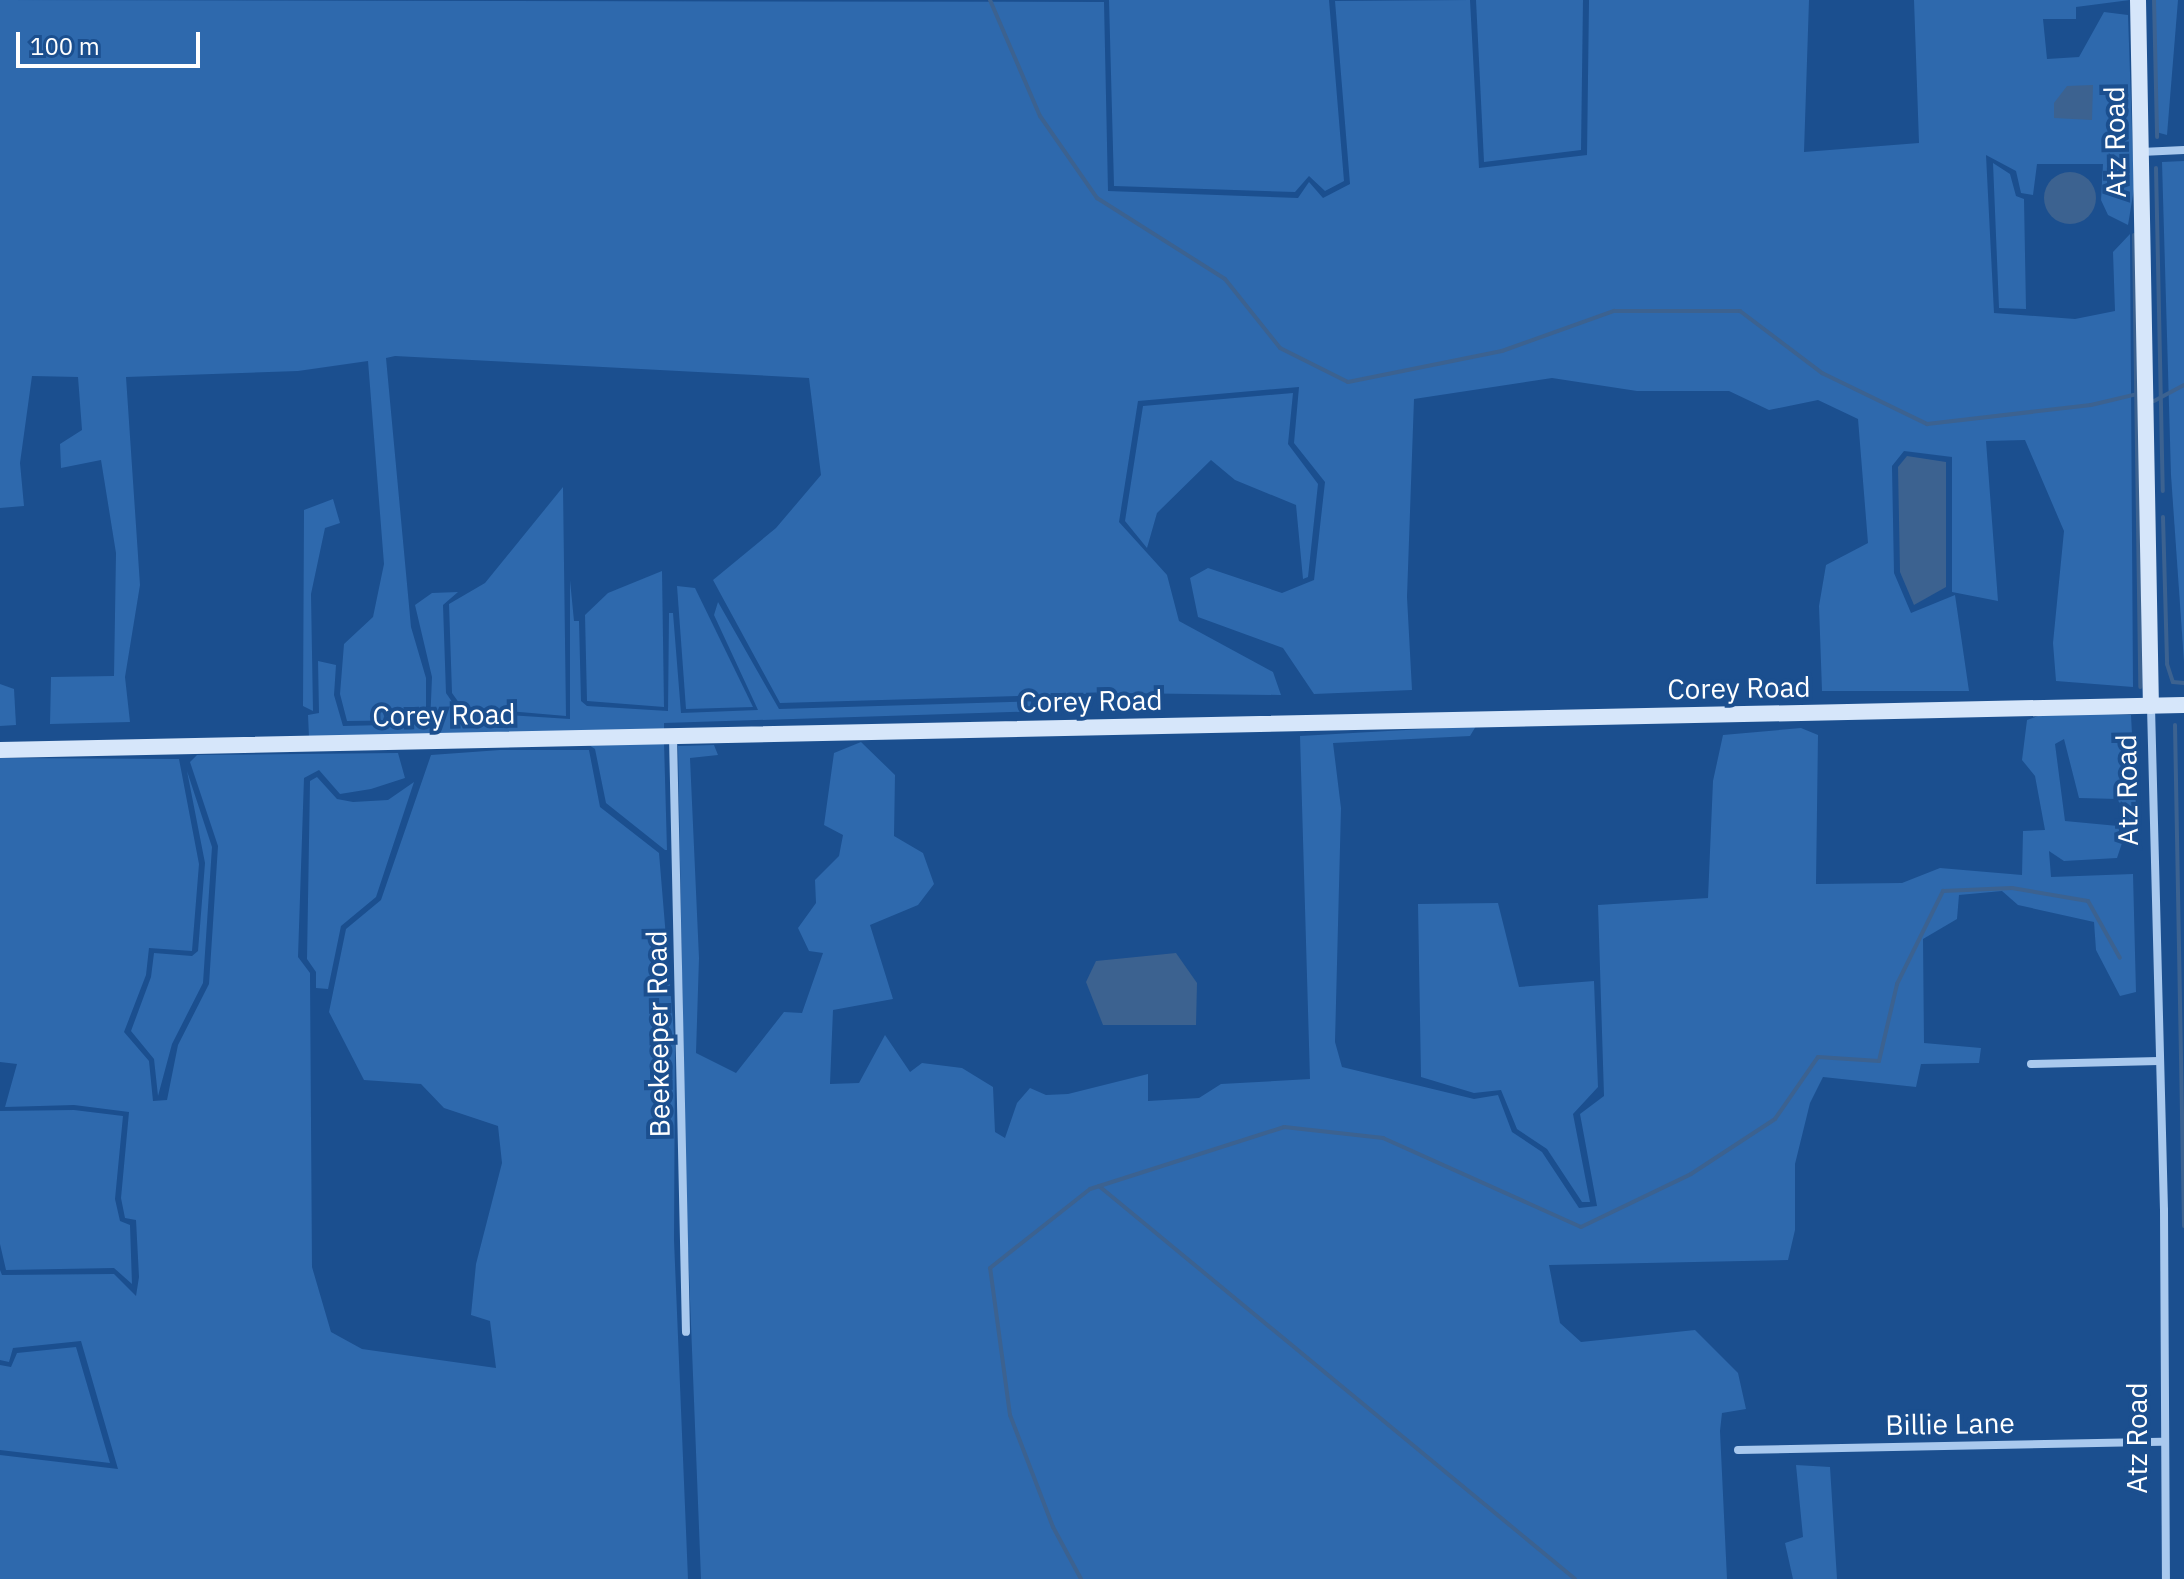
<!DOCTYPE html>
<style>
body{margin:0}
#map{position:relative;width:2184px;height:1579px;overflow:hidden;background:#1b4f8f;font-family:"IBM Plex Sans",sans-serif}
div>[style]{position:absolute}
.green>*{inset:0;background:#2e69ad}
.water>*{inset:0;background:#3c6290}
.round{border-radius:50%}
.stream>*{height:4px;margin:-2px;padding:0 2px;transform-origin:2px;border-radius:2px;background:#3c6290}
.street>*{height:8px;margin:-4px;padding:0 4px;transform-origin:4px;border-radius:4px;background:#a9c9ee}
.secondary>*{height:16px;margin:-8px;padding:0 8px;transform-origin:8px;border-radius:8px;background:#d6e6fa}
span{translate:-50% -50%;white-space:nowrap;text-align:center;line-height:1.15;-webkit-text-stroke:8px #1b4f8f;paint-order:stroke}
.street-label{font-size:28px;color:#fff}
.scale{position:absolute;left:16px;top:32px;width:184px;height:36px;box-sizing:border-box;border:4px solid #fff;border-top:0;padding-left:10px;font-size:24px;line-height:28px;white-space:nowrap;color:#fff;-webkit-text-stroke:6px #1b4f8f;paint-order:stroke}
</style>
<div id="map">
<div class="green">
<div style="clip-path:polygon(0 0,1104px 2px,1108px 191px,1298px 198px,1309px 182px,1323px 198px,1350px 184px,1335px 1px,1470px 0,1479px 168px,1587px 155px,1589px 0,1809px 0,1804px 152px,1919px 143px,1914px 0,2130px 0,2076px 7px,2076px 19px,2043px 19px,2047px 59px,2079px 57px,2104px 12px,2128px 15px,2134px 189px,2128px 225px,2108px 215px,2101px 200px,2103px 164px,2037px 164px,2033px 195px,2021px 193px,2016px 171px,1986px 155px,1994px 313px,2075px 319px,2115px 311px,2113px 252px,2130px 234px,2133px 687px,2056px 681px,2053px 643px,2064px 531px,2025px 440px,1986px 441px,1998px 601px,1952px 592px,1952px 457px,1904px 451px,1892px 466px,1894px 573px,1911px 613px,1955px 595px,1969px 691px,1822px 691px,1819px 606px,1826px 565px,1868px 543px,1858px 419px,1818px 400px,1769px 410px,1729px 391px,1637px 391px,1552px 378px,1414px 399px,1407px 597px,1412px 690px,1314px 694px,1283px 648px,1198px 617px,1190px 578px,1208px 568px,1282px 593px,1314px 580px,1325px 482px,1294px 443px,1299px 387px,1138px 401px,1119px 522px,1167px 575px,1179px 621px,1273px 672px,1281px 695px,1116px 693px,780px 703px,713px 580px,776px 528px,821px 475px,809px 378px,395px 356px,386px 358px,411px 627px,426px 678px,426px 720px,347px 721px,340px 694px,344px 644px,373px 617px,384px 564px,368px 361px,298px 371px,126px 377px,140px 585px,125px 677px,130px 722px,50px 724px,51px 677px,114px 676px,116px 553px,101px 460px,61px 468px,60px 444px,82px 430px,78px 377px,32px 376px,20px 463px,24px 506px,0 508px)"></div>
<div style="clip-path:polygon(1109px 0,1329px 0,1344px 181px,1325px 191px,1309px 176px,1295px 192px,1114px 186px)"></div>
<div style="clip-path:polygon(1476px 0,1583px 0,1581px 150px,1484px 162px)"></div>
<div style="clip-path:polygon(2154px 0,2178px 0,2167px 135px,2156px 132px)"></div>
<div style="clip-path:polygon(2184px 161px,2184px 662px,2171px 475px,2162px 162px)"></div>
<div style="clip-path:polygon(1993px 163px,2010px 174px,2016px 196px,2024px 199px,2026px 309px,1999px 308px)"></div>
<div style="clip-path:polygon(1293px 393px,1288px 444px,1318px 484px,1308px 577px,1303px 579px,1296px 505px,1235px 480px,1211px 460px,1157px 513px,1147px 548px,1125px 521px,1143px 406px)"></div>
<div style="clip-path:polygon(563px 487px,566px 716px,462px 707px,452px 693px,449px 604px,485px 583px)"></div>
<div style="clip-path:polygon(333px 499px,340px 523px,325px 528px,311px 594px,313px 711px,303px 706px,304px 510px)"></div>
<div style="clip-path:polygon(662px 571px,664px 707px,587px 701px,585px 615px,608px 593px)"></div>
<div style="clip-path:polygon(570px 580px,574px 621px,579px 621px,581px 701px,587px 706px,668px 711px,669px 613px,673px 613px,681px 713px,758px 710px,714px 615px,718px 602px,779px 709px,1045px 701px,1044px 711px,664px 723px,664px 730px,309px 737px,308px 715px,319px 713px,318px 661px,336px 665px,334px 695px,343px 726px,430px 724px,432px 677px,415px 605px,432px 593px,458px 592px,443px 605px,446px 693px,459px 712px,570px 719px)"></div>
<div style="clip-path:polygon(677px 586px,695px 588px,753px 707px,686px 709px)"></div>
<div style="clip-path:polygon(0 684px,14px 689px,16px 725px,0 726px)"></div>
<div style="clip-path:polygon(2049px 712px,2131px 715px,2137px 826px,2124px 821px,2118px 799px,2079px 798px,2064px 739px,2055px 744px,2065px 821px,2118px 826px,2122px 843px,2117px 858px,2064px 861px,2049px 851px,2051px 877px,2133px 874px,2136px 992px,2120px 996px,2096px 950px,2094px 922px,2018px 905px,2002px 891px,1959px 895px,1957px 919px,1923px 939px,1924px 1043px,1981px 1048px,1979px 1063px,1921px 1064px,1916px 1087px,1823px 1077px,1810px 1103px,1795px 1164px,1795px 1230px,1788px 1260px,1549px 1265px,1560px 1323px,1581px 1342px,1695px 1330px,1738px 1373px,1746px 1409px,1722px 1413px,1720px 1431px,1727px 1579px,701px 1579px,686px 1197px,678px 746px,714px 745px,718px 755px,690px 758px,699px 958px,696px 1053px,736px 1073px,784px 1012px,802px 1013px,823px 953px,809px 951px,798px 928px,816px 903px,815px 880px,839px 856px,843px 835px,824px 825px,834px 753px,861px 742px,895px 775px,894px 836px,923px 853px,934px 884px,918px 905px,870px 925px,893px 999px,833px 1010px,830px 1084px,859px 1083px,885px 1035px,910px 1072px,922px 1063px,962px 1068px,993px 1087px,995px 1132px,1005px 1138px,1017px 1103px,1030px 1088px,1046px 1095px,1068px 1094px,1148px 1074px,1148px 1101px,1199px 1098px,1221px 1084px,1310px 1079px,1300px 736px,1476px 726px,1470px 736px,1333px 743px,1341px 808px,1335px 1042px,1342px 1067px,1474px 1099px,1498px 1095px,1512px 1132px,1542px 1152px,1579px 1208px,1597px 1206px,1580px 1114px,1604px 1096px,1598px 905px,1708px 898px,1713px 781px,1723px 735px,1801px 728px,1818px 735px,1816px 884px,1902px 883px,1940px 868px,2022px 875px,2023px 831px,2045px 830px,2035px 776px,2022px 760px,2027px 720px)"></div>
<div style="clip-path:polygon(664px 742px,667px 850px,665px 850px,606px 803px,595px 749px,589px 745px)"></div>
<div style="clip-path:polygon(500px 750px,589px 750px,600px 807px,659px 853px,675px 1046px,674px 1240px,688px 1579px,0 1579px,0 1455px,118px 1469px,81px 1341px,13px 1348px,9px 1362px,0 1360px,0 1270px,2px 1275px,114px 1274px,136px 1296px,139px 1277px,136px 1220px,125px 1218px,121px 1198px,129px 1112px,74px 1105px,5px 1107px,17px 1064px,0 1062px,0 758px,179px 759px,199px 864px,192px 951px,149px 948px,146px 975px,124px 1032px,149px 1061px,153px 1101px,167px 1100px,178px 1045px,209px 984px,218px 846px,190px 762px,197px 755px,398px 753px,405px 778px,371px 789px,340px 794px,319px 770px,304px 778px,298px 957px,310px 973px,312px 1267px,331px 1332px,362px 1349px,496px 1368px,490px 1321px,471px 1315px,476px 1264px,502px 1163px,498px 1126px,444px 1108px,421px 1084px,364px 1080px,329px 1012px,346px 929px,381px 900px,431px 755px)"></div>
<div style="clip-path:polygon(187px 771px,212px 847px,203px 983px,172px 1044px,158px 1096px,154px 1059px,131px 1031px,151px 977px,154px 953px,192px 956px,198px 951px,205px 863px)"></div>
<div style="clip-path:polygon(317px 777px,337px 799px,353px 802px,388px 800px,414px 782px,376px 897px,341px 926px,328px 989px,316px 988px,316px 972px,307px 959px,310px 781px)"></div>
<div style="clip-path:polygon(1498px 903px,1519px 987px,1594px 981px,1598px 1087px,1573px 1114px,1590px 1202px,1582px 1202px,1547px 1149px,1517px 1129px,1501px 1090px,1474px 1093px,1421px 1077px,1418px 904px)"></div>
<div style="clip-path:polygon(74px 1110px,123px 1116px,115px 1199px,120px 1221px,130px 1225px,132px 1284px,114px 1268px,6px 1270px,0 1244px,0 1111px)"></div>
<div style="clip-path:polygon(76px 1347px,110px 1463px,0 1450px,0 1365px,11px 1367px,17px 1353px)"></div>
<div style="clip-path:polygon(1796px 1465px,1830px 1467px,1837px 1579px,1793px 1579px,1785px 1543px,1803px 1537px)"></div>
</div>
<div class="water">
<div style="clip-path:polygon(2093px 85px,2092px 120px,2054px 118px,2054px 103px,2067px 86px)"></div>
<div class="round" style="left:2044px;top:172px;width:52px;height:52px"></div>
<div style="clip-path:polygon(1907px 456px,1946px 462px,1946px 587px,1914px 605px,1900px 572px,1898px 467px)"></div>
<div style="clip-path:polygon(1176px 953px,1197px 983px,1196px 1025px,1103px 1025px,1086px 982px,1096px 961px)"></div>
</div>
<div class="stream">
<div style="left:990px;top:0;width:126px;rotate:66.7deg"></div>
<div style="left:1040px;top:116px;width:100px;rotate:55.2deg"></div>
<div style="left:1097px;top:198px;width:151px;rotate:32.3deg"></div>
<div style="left:1225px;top:279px;width:88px;rotate:51.4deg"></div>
<div style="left:1280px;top:348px;width:76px;rotate:26.6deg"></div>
<div style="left:1348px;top:382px;width:157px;rotate:-11.4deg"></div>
<div style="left:1502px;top:351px;width:119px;rotate:-19.7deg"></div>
<div style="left:1614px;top:311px;width:126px"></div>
<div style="left:1740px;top:311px;width:103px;rotate:37.1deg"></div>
<div style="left:1822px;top:373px;width:117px;rotate:25.9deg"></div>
<div style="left:1927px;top:424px;width:165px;rotate:-6.6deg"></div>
<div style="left:2091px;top:405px;width:47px;rotate:-13.4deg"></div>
<div style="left:2154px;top:0;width:137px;rotate:88.7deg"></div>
<div style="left:2156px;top:168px;width:323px;rotate:88.8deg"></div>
<div style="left:2134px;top:235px;width:452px;rotate:89.2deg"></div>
<div style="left:2154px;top:401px;width:34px;rotate:-28deg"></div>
<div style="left:2163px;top:517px;width:147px;rotate:88.4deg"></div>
<div style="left:2167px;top:664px;width:19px;rotate:72deg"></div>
<div style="left:2173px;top:682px;width:11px;rotate:5deg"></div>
<div style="left:2175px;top:725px;width:501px;rotate:88.97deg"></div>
<div style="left:1099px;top:1186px;width:617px;rotate:39.54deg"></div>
<div style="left:1081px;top:1579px;width:59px;rotate:-118.3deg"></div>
<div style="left:1053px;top:1527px;width:120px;rotate:-111deg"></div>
<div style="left:1010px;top:1415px;width:148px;rotate:-97.7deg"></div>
<div style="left:990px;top:1268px;width:127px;rotate:-38.3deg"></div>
<div style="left:1090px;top:1189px;width:204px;rotate:-17.7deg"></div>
<div style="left:1284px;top:1127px;width:100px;rotate:6.3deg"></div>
<div style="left:1383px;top:1138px;width:217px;rotate:24.2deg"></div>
<div style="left:1581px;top:1227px;width:122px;rotate:-25.7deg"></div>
<div style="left:1691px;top:1174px;width:100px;rotate:-33.2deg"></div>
<div style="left:1775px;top:1119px;width:75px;rotate:-55.3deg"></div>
<div style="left:1818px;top:1057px;width:61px;rotate:3.8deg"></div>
<div style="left:1879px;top:1061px;width:79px;rotate:-76.8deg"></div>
<div style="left:1897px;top:984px;width:104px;rotate:-63.7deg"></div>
<div style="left:1943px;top:891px;width:69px;rotate:-2.5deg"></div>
<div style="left:2012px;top:888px;width:77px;rotate:9.7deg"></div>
<div style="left:2088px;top:901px;width:65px;rotate:60.7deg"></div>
</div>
<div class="street">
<div style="left:2141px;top:152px;width:43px;rotate:-2.7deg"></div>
<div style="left:2151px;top:707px;width:503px;rotate:88.52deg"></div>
<div style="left:2164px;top:1210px;width:369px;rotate:89.7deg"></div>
<div style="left:673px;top:737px;width:595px;rotate:88.75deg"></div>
<div style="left:2031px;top:1064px;width:128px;rotate:-1.3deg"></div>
<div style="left:1738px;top:1450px;width:424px;rotate:-1.1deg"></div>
</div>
<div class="secondary">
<div style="left:2138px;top:0;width:706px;rotate:88.95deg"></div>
<div style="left:0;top:750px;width:2184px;rotate:-1.18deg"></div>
</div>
<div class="street-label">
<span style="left:2115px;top:142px;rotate:-91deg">Atz Road</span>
<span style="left:1739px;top:688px;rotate:-1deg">Corey Road</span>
<span style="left:1091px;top:701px;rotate:-1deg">Corey Road</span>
<span style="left:444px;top:715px;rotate:-1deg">Corey Road</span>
<span style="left:2127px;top:790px;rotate:-91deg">Atz Road</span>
<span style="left:658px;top:1034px;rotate:-91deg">Beekeeper Road</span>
<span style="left:1950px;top:1424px;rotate:-1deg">Billie Lane</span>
<span style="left:2137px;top:1438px;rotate:-90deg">Atz Road</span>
</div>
<div class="scale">100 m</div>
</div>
